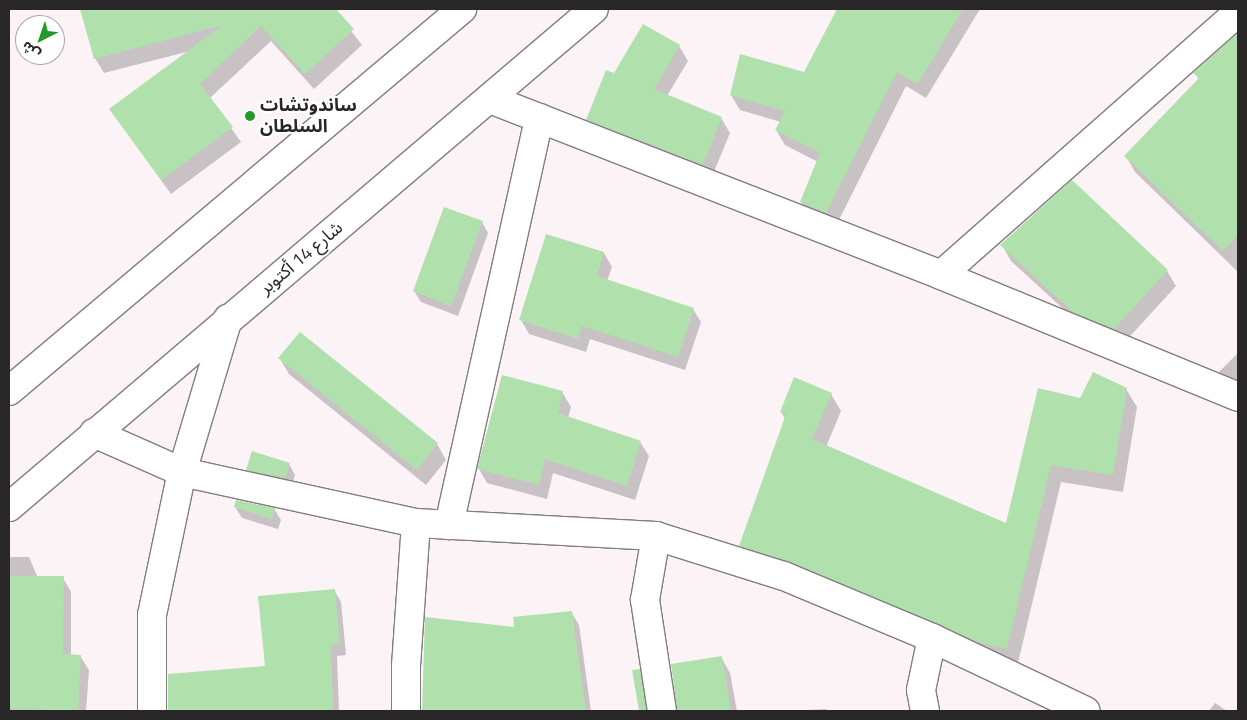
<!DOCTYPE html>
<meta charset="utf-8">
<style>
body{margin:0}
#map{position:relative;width:1247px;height:720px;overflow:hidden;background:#fbf3f6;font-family:"Titillium Web","Noto Sans Arabic",sans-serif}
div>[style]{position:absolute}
.shadow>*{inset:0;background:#0003}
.building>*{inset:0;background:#b0e1ad}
.roads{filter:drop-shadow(1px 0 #837c7e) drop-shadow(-1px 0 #837c7e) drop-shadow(0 1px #837c7e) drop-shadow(0 -1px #837c7e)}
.minor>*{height:28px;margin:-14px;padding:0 14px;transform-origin:14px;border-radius:14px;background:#fff}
.major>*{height:28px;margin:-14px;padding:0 14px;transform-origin:14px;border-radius:14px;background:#fff}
.dots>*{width:14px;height:14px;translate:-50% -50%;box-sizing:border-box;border:2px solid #fff;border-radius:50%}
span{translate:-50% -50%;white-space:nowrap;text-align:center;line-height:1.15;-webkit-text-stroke:4px #fff;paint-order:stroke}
.poi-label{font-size:18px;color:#282626;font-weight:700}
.left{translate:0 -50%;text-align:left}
.street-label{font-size:18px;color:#282626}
.frame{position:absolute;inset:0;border:10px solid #282626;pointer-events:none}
.north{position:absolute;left:15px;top:15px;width:50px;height:50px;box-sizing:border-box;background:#fff;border:1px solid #a9a8a8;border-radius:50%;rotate:221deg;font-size:14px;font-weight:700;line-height:20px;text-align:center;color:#282626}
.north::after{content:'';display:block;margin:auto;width:18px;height:22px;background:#239929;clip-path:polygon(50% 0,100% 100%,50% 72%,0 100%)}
</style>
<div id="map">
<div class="shadow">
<div style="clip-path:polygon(82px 9px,172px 9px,176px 25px,195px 9px,334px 9px,362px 45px,314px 89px,271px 41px,210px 98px,241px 142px,171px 194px,110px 109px,190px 51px,104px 73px,95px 58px)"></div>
<div style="clip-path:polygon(839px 9px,980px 9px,926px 98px,906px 86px,835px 228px,810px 217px,801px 202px,818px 162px,785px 145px,776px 130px,781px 122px,740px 110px,731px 95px,805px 73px)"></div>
<div style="clip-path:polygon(1238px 34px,1238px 272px,1135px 172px,1126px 156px,1199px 80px,1195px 73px)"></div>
<div style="clip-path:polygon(679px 46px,688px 61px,667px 96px,721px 118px,730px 133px,711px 179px,596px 134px,587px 119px,615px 74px)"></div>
<div style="clip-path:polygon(482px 222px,488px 233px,458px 316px,421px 302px,414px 291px)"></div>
<div style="clip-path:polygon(1002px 245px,1167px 271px,1176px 286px,1123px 344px,1084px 328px,1011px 261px)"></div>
<div style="clip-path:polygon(604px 253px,612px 267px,607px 281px,693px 309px,701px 322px,685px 370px,590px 339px,586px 352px,529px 334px,521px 320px)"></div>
<div style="clip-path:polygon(1238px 353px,1238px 389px,1225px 383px,1219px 372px)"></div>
<div style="clip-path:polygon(280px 359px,437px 444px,446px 460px,426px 485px,289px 374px)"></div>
<div style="clip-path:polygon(1126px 389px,1137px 407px,1123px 492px,1061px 482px,1017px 667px,751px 563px,741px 546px,786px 420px,781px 412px,831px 394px,841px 411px,826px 447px,1007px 525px,1081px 399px)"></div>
<div style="clip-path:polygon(562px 392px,571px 407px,568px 418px,640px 442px,649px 456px,635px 500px,553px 473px,547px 499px,487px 483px,479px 469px)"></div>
<div style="clip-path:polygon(289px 464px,295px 475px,291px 489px,254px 481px,247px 470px)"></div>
<div style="clip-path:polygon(235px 507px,274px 509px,281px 520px,278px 529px,242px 518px)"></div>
<div style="clip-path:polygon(9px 557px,29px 557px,38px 578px,63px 578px,71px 592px,71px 656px,80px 656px,89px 670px,86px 711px,9px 711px)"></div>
<div style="clip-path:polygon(334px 590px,341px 602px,346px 655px,337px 656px,339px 711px,169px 711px,169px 675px,267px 667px)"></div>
<div style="clip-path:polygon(571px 612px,579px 625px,591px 711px,423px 711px,426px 619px,516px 629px)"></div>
<div style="clip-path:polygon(721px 657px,730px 673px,737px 711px,678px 711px)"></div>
<div style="clip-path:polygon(639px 670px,648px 686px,652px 711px,640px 711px,633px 671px)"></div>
<div style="clip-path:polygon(1215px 703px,1227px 711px,1209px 711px)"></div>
<div style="clip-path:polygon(826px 709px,827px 711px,788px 711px)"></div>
</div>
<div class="building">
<div style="clip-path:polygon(80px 9px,336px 9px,354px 29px,305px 74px,261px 26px,200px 84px,233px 127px,161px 180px,109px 109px,223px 25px,94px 59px)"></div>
<div style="clip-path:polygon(837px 9px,963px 9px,918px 84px,897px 72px,826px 213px,800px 202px,820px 153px,775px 130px,785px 111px,730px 95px,740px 54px,804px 72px)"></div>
<div style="clip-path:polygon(643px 24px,680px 45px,654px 89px,722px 117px,703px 165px,586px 120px,606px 70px,614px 73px)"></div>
<div style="clip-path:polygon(1238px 33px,1238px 235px,1223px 251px,1124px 156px,1199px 78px,1193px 73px)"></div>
<div style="clip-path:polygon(1072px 180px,1168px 270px,1114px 329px,1074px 313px,1000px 245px)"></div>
<div style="clip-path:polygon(444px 207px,483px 221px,451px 306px,413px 291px)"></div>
<div style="clip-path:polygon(546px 234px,604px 252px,597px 276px,694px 308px,678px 357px,582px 326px,578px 339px,519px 320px)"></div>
<div style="clip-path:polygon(300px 332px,438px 443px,417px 470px,278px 358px)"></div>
<div style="clip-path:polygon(1093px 372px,1127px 388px,1113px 475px,1051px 465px,1007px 649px,977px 642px,790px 562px,739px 546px,786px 414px,780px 412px,794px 377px,832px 393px,812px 439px,1006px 523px,1038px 388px,1080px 398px)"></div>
<div style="clip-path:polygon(502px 375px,563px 391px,558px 413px,641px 441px,627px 486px,545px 459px,539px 485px,477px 469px)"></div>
<div style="clip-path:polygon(252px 451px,290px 463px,285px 478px,246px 470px)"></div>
<div style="clip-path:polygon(236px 500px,275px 508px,272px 519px,234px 507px)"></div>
<div style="clip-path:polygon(9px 576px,64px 576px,63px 654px,81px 655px,78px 711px,9px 709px)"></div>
<div style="clip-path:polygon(335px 589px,340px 643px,331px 644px,333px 711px,168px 711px,168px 674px,265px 666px,258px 596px)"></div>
<div style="clip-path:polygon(572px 611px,586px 711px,422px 711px,425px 617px,514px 627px,513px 617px)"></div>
<div style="clip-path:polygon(722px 656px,731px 711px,677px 711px,671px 664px)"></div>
<div style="clip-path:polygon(640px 669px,646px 711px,639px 711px,632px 670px)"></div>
</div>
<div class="roads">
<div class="minor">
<div style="left:490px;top:99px;width:484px;rotate:21.3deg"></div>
<div style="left:941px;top:275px;width:321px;rotate:22.3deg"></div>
<div style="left:941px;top:275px;width:397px;rotate:-41.5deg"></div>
<div style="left:94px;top:433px;width:96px;rotate:23.9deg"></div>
<div style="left:182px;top:472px;width:239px;rotate:12.3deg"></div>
<div style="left:416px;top:523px;width:240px;rotate:3.1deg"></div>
<div style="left:656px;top:536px;width:134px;rotate:17.4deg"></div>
<div style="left:784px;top:576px;width:160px;rotate:22.7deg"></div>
<div style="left:932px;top:638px;width:170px;rotate:25.4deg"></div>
<div style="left:449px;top:525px;width:417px;rotate:-77.5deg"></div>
<div style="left:656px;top:536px;width:65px;rotate:99.8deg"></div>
<div style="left:645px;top:600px;width:112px;rotate:81.3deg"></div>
<div style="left:152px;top:711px;width:96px;rotate:-90deg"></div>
<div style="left:152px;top:615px;width:146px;rotate:-78.2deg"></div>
<div style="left:182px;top:472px;width:160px;rotate:-73.3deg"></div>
<div style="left:406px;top:711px;width:45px;rotate:-90deg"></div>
<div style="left:406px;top:666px;width:143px;rotate:-86deg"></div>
<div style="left:925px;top:711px;width:21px;rotate:-101deg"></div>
<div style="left:921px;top:690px;width:53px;rotate:-78.1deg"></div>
</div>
<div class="major">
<div style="left:9px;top:391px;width:593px;rotate:-40.14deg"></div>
<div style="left:9px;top:507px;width:768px;rotate:-40.41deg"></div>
</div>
</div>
<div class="dots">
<div style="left:250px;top:116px;background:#239929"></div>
</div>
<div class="poi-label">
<span class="left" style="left:260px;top:116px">ساندوتشات<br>السلطان</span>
</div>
<div class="street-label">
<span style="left:301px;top:258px;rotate:-40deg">شارع 14 أكتوبر</span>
</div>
<div class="frame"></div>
<div class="north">ش</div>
</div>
